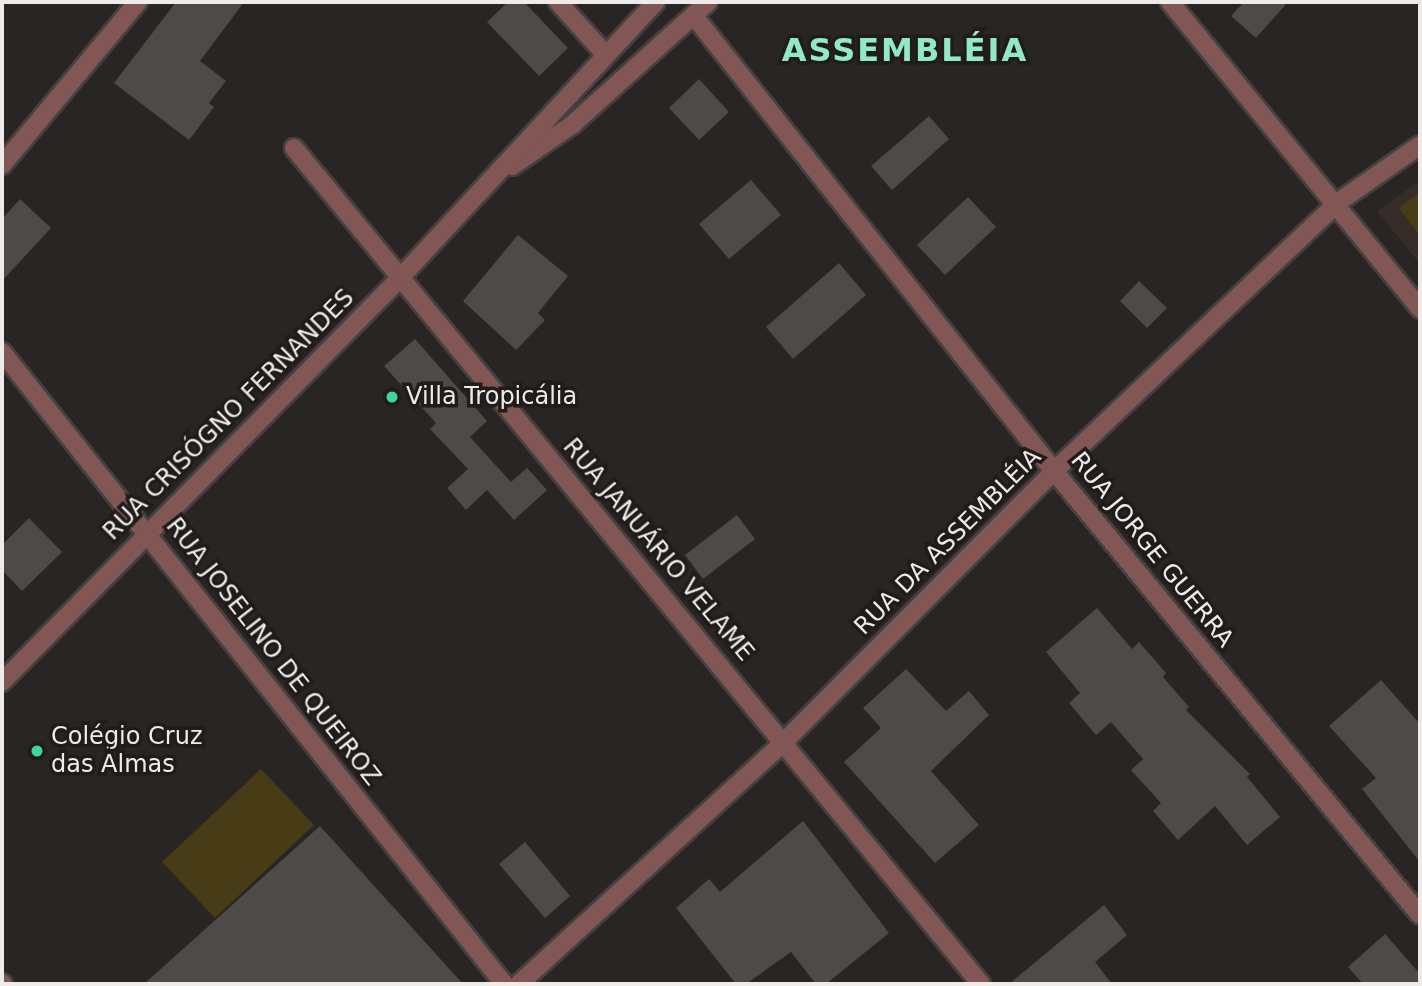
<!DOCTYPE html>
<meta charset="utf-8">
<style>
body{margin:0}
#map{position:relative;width:1422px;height:986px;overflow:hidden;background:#292524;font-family:"DejaVu Sans",sans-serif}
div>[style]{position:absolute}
.built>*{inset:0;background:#362c28}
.green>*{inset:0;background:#473c16}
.building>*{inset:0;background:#4d4a47}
.roads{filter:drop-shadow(2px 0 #454140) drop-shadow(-2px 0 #454140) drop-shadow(0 2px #454140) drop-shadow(0 -2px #454140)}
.minor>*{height:18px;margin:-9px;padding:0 9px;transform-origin:9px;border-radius:9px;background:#815654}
.tertiary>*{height:18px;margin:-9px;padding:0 9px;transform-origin:9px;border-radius:9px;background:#815654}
.dots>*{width:19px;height:19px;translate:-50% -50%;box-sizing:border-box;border:4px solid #201c1a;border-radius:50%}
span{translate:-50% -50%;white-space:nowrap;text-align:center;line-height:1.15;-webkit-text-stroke:7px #201c1a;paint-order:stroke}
.poi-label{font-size:24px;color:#eeebea}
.left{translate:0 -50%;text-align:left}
.street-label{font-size:24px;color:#eeebea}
.district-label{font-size:32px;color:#91e9c5;font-weight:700;letter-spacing:2px}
.frame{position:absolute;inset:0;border:4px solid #eeebea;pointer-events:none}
</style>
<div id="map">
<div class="built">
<div style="clip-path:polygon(1420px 180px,1420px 264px,1377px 211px)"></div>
</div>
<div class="green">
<div style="clip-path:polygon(1420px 192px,1420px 236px,1399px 208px)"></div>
<div style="clip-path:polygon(261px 769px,314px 825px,215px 918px,162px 862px)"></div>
</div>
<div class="building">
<div style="clip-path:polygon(176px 2px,244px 2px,200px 61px,226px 81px,209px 103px,214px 107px,189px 140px,114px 83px)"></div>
<div style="clip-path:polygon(508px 2px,524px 2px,568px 48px,539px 76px,487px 22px)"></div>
<div style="clip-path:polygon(1244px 2px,1288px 2px,1256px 38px,1231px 16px)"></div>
<div style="clip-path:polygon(699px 79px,729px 112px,699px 140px,669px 108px)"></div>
<div style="clip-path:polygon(929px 116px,949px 139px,892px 190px,871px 166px)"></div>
<div style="clip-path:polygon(751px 180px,781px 215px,729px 259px,699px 224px)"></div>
<div style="clip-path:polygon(968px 197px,996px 227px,945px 275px,917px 245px)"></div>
<div style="clip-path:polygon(20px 199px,51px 228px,2px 281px,2px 219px)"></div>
<div style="clip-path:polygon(518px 235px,568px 276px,538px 313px,545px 320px,516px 350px,463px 301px)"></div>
<div style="clip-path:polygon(839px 263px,866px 295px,793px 359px,766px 327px)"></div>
<div style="clip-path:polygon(1139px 281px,1167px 308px,1147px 328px,1120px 301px)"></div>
<div style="clip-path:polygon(415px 339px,487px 421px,470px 437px,511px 482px,527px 468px,547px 490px,514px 520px,487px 490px,466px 510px,447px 488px,468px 469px,430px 429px,436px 423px,384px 366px)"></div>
<div style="clip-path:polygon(737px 515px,755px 539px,703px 579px,685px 555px)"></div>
<div style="clip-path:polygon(29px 518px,62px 552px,22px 591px,2px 570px,2px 545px)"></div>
<div style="clip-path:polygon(1097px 608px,1132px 649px,1139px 642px,1166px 673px,1163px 677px,1189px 707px,1186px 710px,1250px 774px,1247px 777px,1280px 817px,1247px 845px,1215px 806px,1178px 840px,1153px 811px,1161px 803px,1131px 770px,1143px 759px,1111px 722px,1096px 735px,1069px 703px,1080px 693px,1046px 652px)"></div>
<div style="clip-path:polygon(906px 669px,946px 711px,969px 691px,989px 715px,931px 771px,979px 825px,935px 863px,844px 762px,881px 728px,863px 708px)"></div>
<div style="clip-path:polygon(1381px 680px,1420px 724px,1420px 862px,1362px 789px,1376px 778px,1329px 726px)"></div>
<div style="clip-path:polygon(803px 821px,889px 933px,826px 984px,816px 984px,791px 952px,746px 984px,736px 984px,676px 908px,709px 879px,720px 892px)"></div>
<div style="clip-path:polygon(320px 826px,463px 984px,144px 984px)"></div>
<div style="clip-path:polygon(525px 842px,570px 896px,545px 918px,499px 864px)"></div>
<div style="clip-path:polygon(1104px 905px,1127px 935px,1095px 962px,1112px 984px,1009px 984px)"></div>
<div style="clip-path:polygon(1385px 934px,1420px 974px,1420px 984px,1363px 984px,1348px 967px)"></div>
</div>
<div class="roads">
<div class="minor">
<div style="left:558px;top:2px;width:70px;rotate:47.9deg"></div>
<div style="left:1170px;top:2px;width:396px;rotate:50.8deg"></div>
<div style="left:694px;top:16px;width:580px;rotate:51.65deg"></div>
<div style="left:1054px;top:471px;width:575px;rotate:50.5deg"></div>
<div style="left:294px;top:148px;width:1082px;rotate:50.59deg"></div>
<div style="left:2px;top:165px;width:212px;rotate:-50.2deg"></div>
<div style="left:2px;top:352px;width:807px;rotate:51.54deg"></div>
<div style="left:2px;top:983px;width:1px;rotate:45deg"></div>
<div style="left:519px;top:984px;width:360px;rotate:-42.4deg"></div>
<div style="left:785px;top:741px;width:381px;rotate:-45.1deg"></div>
<div style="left:1054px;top:471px;width:390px;rotate:-43.4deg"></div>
<div style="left:1337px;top:203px;width:101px;rotate:-34.9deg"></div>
</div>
<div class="tertiary">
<div style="left:512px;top:166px;width:74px;rotate:-34.5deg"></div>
<div style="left:573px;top:124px;width:182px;rotate:-42.1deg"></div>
<div style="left:2px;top:682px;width:567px;rotate:-45.43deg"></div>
<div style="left:400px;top:278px;width:376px;rotate:-47.2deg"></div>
</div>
</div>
<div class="dots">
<div style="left:392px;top:397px;background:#3fd4a2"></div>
<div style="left:37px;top:751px;background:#3fd4a2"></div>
</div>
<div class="poi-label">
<span class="left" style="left:406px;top:397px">Villa Tropicália</span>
<span class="left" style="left:51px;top:751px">Colégio Cruz<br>das Almas</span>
</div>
<div class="street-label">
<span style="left:229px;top:415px;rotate:-45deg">RUA CRISÓGNO FERNANDES</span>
<span style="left:948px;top:542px;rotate:-45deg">RUA DA ASSEMBLÉIA</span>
<span style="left:658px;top:550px;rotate:50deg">RUA JANUÁRIO VELAME</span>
<span style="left:1152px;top:550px;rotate:51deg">RUA JORGE GUERRA</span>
<span style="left:273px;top:652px;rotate:52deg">RUA JOSELINO DE QUEIROZ</span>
</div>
<div class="district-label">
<span style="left:905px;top:50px">ASSEMBLÉIA</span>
</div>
<div class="frame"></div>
</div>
